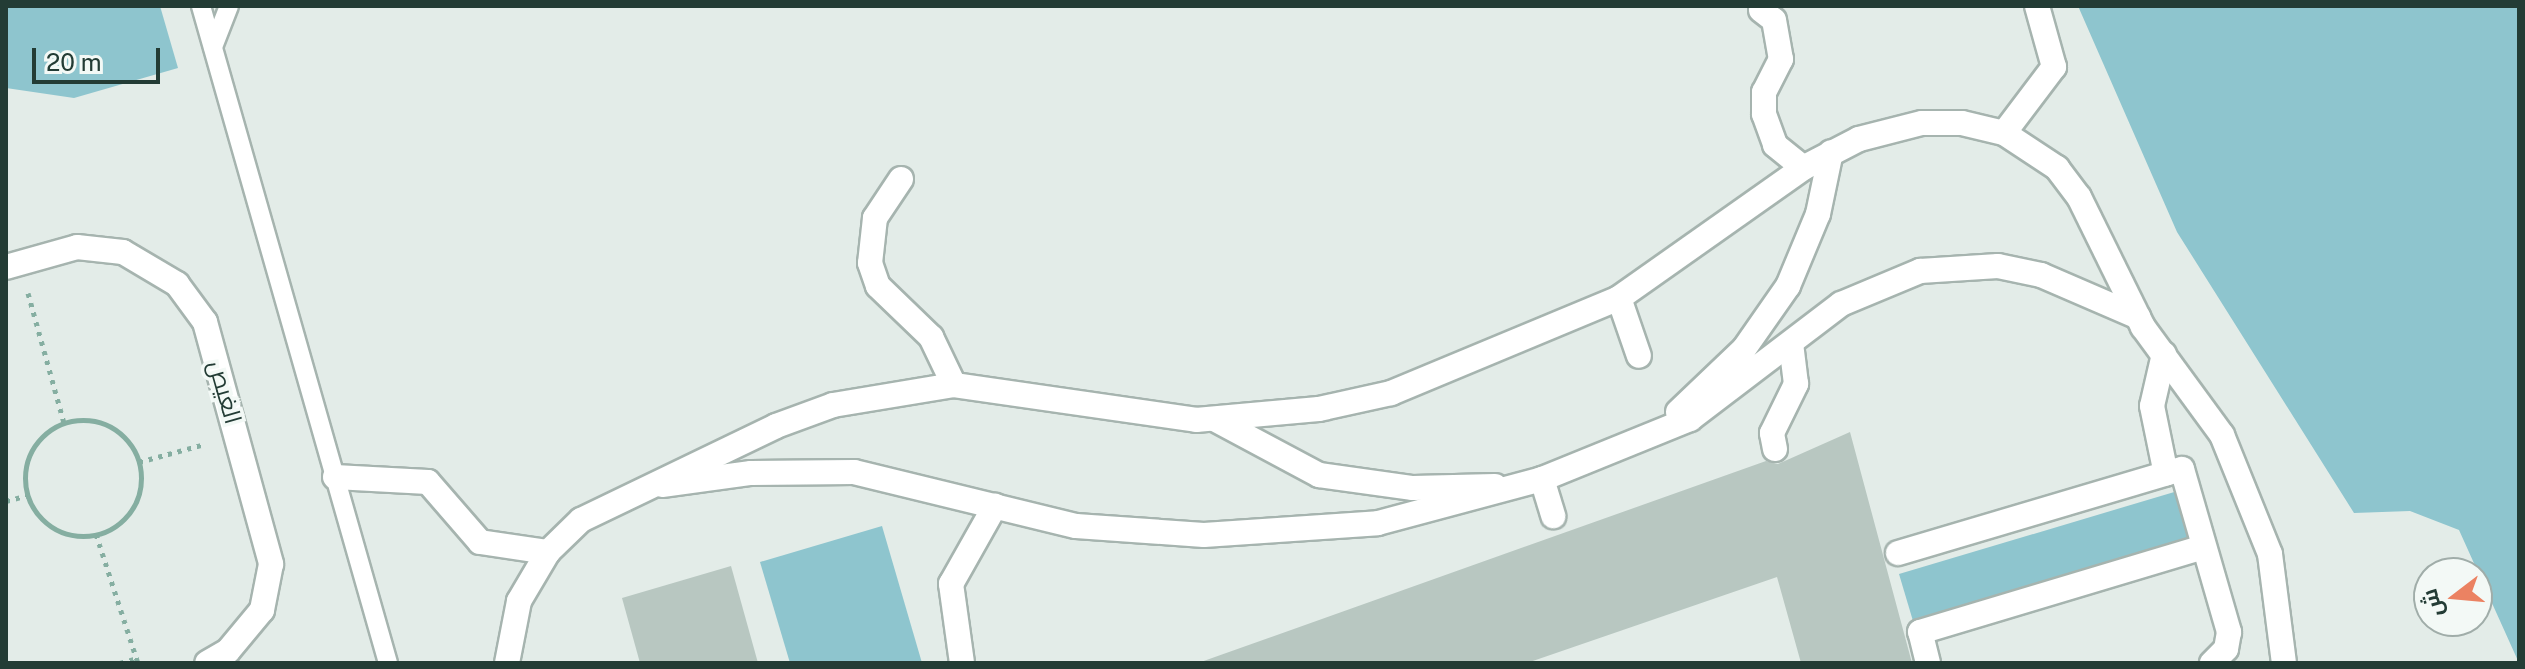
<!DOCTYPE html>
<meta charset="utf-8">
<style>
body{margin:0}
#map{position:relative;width:2525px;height:669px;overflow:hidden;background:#e3ece8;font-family:"Public Sans",Cairo,sans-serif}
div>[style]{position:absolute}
.water>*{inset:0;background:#8ec5ce}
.building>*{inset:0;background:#b8c7c1}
.path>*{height:5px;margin-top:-2.5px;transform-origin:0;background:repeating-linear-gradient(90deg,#85aea1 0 4px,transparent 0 10px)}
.path>.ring{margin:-2.5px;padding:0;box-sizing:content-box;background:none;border:5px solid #85aea1;border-radius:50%}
.roads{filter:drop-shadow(2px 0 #a6b4af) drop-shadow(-2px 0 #a6b4af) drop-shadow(0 2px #a6b4af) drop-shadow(0 -2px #a6b4af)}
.service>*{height:18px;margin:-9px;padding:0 9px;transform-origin:9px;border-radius:9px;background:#fff}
.pedestrian>*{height:24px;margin:-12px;padding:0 12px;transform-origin:12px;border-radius:12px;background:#fff}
.minor>*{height:24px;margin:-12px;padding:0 12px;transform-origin:12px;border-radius:12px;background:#fff}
span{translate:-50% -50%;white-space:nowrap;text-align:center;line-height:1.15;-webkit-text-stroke:7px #f3f9f6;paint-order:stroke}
.street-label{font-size:24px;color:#233c35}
.frame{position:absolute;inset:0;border:8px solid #233c35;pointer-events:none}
.north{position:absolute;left:2413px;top:557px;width:80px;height:80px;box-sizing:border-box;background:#f3f9f6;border:2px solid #a0ada9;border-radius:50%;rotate:254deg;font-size:22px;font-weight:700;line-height:32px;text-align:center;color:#233c35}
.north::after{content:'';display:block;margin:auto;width:28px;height:36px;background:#eb8262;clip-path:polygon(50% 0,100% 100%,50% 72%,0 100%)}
.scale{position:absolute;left:32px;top:48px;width:128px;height:36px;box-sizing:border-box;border:4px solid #233c35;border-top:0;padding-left:10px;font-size:24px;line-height:28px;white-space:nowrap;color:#233c35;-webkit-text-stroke:6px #f3f9f6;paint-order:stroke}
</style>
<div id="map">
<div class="water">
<div style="clip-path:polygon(6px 6px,160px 6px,178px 68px,74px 98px,6px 88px)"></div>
<div style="clip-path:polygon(2078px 6px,2519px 6px,2519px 663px,2459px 530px,2410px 511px,2354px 513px,2177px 232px)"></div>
<div style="clip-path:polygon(2181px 490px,2195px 537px,1913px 621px,1899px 574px)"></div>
<div style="clip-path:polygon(882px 526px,922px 663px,790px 663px,760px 562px)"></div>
</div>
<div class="building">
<div style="clip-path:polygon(1850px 432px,1912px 663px,1801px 663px,1777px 577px,1527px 663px,1198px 663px,1766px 461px,1778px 464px)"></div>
<div style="clip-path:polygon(731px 566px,758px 663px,640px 663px,622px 598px)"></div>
</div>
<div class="path">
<div style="left:28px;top:293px;width:135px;rotate:74.5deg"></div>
<div class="ring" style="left:25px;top:420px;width:111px;height:111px"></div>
<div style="left:139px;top:462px;width:68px;rotate:-15.3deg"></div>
<div style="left:6px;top:501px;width:23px;rotate:-15deg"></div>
<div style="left:96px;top:534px;width:136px;rotate:72deg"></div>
<div style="left:120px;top:663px;width:15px;rotate:-16deg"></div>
</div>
<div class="roads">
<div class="service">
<div style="left:201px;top:6px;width:683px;rotate:74.11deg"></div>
<div style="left:213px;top:47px;width:44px;rotate:-68.7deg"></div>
</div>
<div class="pedestrian">
<div style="left:1761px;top:10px;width:16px;rotate:38deg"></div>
<div style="left:1774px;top:20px;width:40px;rotate:80deg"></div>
<div style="left:1781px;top:59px;width:37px;rotate:117deg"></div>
<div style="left:1764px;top:92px;width:22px;rotate:90deg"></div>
<div style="left:1764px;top:114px;width:33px;rotate:70deg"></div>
<div style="left:1775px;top:145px;width:36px;rotate:39deg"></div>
<div style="left:2004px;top:133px;width:83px;rotate:-52.9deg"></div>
<div style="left:2054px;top:67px;width:63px;rotate:-105.6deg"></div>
<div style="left:901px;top:179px;width:47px;rotate:123.7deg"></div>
<div style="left:875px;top:218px;width:45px;rotate:96.3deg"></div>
<div style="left:870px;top:263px;width:24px;rotate:71deg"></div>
<div style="left:878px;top:286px;width:74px;rotate:43.9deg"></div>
<div style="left:931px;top:337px;width:53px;rotate:64.4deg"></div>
<div style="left:1619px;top:298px;width:61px;rotate:71deg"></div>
<div style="left:2164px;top:354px;width:53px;rotate:103deg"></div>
<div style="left:2152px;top:406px;width:69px;rotate:78.4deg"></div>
<div style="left:1678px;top:412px;width:91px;rotate:-43.7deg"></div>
<div style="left:1744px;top:349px;width:77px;rotate:-55.1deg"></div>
<div style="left:1788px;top:286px;width:78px;rotate:-67.4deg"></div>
<div style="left:1818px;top:214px;width:63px;rotate:-78.2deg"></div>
<div style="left:1216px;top:420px;width:117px;rotate:28.1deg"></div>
<div style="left:1319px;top:475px;width:95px;rotate:7.9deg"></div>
<div style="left:1413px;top:488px;width:82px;rotate:-1.4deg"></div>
<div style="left:1775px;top:449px;width:16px;rotate:-101deg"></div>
<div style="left:1772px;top:433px;width:55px;rotate:-63.9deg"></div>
<div style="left:1796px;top:384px;width:38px;rotate:-97deg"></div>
<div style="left:335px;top:477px;width:93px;rotate:3.1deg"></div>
<div style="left:428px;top:482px;width:79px;rotate:49.1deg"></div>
<div style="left:480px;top:542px;width:69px;rotate:8.4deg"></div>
<div style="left:1542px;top:479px;width:39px;rotate:73deg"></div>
<div style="left:662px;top:485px;width:90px;rotate:-7.7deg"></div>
<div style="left:751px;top:473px;width:103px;rotate:-0.6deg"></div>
<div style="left:854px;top:472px;width:228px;rotate:13.7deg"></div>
<div style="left:1076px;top:526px;width:128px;rotate:4deg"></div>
<div style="left:1204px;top:535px;width:174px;rotate:-3.9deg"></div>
<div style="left:1378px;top:523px;width:170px;rotate:-15deg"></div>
<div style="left:1542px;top:479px;width:160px;rotate:-22.1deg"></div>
<div style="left:1690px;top:419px;width:190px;rotate:-37.3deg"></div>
<div style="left:1841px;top:304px;width:86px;rotate:-22.7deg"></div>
<div style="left:1920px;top:271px;width:78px;rotate:-3.7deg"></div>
<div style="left:1998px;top:266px;width:44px;rotate:11.8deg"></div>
<div style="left:2041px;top:275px;width:106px;rotate:23.4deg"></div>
<div style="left:1898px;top:553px;width:296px;rotate:-16.5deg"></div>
<div style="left:2182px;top:469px;width:170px;rotate:73.9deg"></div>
<div style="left:2229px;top:632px;width:17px;rotate:100deg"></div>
<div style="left:2226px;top:649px;width:20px;rotate:135deg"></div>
<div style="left:507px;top:663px;width:63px;rotate:-79deg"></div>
<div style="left:519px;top:601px;width:57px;rotate:-59.4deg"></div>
<div style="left:548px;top:552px;width:46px;rotate:-44.1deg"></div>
<div style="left:581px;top:520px;width:216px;rotate:-25.7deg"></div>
<div style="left:776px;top:426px;width:61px;rotate:-20.2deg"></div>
<div style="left:833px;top:405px;width:123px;rotate:-9.4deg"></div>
<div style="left:954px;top:385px;width:245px;rotate:8.2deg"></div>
<div style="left:1196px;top:420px;width:123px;rotate:-5.1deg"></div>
<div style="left:1319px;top:409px;width:74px;rotate:-12.5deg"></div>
<div style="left:1391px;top:393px;width:247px;rotate:-22.6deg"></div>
<div style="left:1619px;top:298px;width:225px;rotate:-35.2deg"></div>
<div style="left:1803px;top:168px;width:63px;rotate:-27.4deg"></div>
<div style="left:1859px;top:139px;width:65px;rotate:-14.3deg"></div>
<div style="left:1922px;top:123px;width:40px"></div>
<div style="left:1962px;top:123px;width:43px;rotate:13.4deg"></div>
<div style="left:2004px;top:133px;width:64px;rotate:33.4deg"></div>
<div style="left:2057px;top:168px;width:36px;rotate:53deg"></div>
<div style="left:2079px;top:197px;width:145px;rotate:63.8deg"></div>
<div style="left:2143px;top:327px;width:134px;rotate:53.8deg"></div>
<div style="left:2222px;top:435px;width:128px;rotate:68deg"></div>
<div style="left:2270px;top:554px;width:110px;rotate:82.7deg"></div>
<div style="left:962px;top:663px;width:80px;rotate:-97.9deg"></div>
<div style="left:951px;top:584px;width:90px;rotate:-60.6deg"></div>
<div style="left:1928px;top:663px;width:32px;rotate:-104deg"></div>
<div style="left:1920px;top:632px;width:296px;rotate:-16.7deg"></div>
</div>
<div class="minor">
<div style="left:6px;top:267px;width:74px;rotate:-15.7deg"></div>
<div style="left:77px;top:247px;width:46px;rotate:6.2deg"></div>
<div style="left:123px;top:252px;width:63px;rotate:30.7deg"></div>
<div style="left:177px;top:284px;width:47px;rotate:53.6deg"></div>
<div style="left:205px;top:322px;width:251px;rotate:74.7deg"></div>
<div style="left:271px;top:564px;width:47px;rotate:101.1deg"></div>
<div style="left:262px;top:610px;width:53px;rotate:129.7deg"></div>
<div style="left:228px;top:651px;width:24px;rotate:150deg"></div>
</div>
</div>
<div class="street-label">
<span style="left:225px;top:392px;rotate:74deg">الغيص</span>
</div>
<div class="frame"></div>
<div class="north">ش</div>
<div class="scale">20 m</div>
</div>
